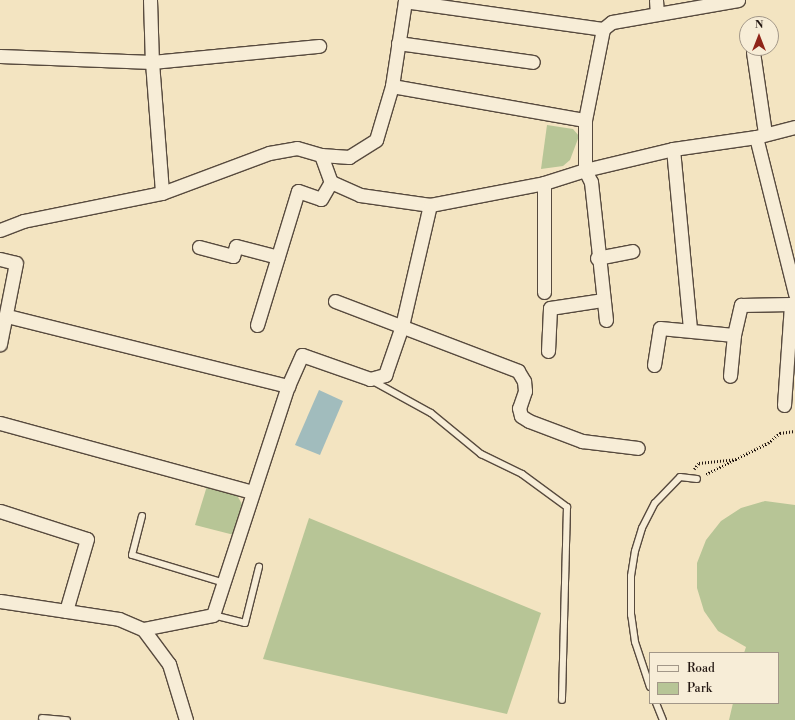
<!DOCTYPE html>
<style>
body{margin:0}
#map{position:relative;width:795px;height:720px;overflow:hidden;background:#f3e4c1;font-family:"Libre Bodoni",serif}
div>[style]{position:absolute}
.green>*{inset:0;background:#b7c596}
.water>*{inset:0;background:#a1bcbd}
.path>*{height:2.5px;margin-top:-1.25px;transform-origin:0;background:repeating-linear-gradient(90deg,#231712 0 1px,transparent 0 3px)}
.roads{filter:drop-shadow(1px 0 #574a3e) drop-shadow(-1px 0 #574a3e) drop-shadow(0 1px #574a3e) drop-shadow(0 -1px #574a3e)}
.service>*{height:6px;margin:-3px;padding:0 3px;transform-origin:3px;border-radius:3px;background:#f7edd7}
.minor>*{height:13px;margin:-6.5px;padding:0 6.5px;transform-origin:6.5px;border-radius:6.5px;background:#f7edd7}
span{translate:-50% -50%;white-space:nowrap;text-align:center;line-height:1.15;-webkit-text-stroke:3px #f7edd7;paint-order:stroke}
.legend{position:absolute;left:649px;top:652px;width:130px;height:52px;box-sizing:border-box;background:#f7edd7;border:1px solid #a29788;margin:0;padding:5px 7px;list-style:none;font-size:12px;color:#231712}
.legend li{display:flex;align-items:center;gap:8px;height:20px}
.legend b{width:20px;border:1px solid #a29788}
.north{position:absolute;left:739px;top:16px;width:40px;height:40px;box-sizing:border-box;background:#f7edd7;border:1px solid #a29788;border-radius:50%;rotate:0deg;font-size:11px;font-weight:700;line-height:16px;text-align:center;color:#231712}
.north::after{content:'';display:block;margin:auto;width:14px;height:18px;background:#8f2418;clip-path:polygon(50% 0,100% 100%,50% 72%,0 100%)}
</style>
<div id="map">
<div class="green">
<div style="clip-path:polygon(547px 125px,573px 129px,579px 136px,570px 160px,563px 166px,541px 169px)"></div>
<div style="clip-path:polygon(207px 486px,235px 492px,242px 504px,234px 535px,195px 525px)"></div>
<div style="clip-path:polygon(765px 501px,795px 505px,795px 720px,729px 720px,733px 703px,778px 703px,778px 653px,744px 653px,746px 647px,718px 631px,704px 611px,697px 588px,697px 563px,706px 540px,721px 521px,741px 508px)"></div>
<div style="clip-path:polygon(309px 518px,541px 613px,507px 714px,263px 659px)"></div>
</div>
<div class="water">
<div style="clip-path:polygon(319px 390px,343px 401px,320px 455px,295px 445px)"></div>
</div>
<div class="path">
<div style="left:694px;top:469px;width:8px;rotate:-50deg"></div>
<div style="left:699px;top:463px;width:37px;rotate:-6deg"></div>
<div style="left:706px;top:474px;width:69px;rotate:-26.6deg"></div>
<div style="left:768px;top:443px;width:16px;rotate:-40deg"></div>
<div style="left:780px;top:433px;width:15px;rotate:-8deg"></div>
</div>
<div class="roads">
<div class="service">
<div style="left:371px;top:380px;width:68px;rotate:28.8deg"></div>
<div style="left:431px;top:413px;width:65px;rotate:39.4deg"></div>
<div style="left:481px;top:454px;width:46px;rotate:26deg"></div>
<div style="left:522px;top:474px;width:56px;rotate:36.3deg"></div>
<div style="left:567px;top:507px;width:193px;rotate:91.5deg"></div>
<div style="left:142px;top:516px;width:40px;rotate:104.4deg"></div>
<div style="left:132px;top:555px;width:97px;rotate:16.8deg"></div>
<div style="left:213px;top:615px;width:33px;rotate:14deg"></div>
<div style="left:245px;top:623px;width:58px;rotate:-76deg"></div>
<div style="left:650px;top:687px;width:47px;rotate:-108.4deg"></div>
<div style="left:635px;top:642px;width:27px;rotate:-98deg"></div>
<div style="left:631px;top:615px;width:39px;rotate:-90deg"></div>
<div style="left:631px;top:576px;width:25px;rotate:-81deg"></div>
<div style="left:635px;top:551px;width:24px;rotate:-73deg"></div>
<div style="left:642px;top:528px;width:28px;rotate:-63deg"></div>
<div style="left:655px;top:503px;width:36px;rotate:-46deg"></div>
<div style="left:680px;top:477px;width:17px;rotate:7deg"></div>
<div style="left:656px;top:703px;width:18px;rotate:68deg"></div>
<div style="left:42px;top:718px;width:25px;rotate:5deg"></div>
</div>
<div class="minor">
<div style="left:150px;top:0;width:62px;rotate:88.2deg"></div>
<div style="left:152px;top:62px;width:168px;rotate:-5.5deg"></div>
<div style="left:656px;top:0;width:14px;rotate:86deg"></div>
<div style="left:603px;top:29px;width:11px;rotate:-38deg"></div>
<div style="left:612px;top:22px;width:128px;rotate:-9.9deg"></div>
<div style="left:398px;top:43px;width:136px;rotate:8deg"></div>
<div style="left:753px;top:52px;width:82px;rotate:81.6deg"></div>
<div style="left:0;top:56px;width:152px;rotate:2.3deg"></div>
<div style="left:152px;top:62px;width:131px;rotate:85.6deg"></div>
<div style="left:392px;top:86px;width:196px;rotate:10deg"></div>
<div style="left:756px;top:137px;width:162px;rotate:76deg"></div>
<div style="left:673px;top:149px;width:182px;rotate:84.6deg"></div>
<div style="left:0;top:230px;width:25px;rotate:-21deg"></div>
<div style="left:23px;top:221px;width:142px;rotate:-11.4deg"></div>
<div style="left:162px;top:193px;width:114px;rotate:-20.5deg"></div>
<div style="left:269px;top:153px;width:28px;rotate:-10deg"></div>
<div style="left:297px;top:148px;width:25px;rotate:16deg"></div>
<div style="left:321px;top:155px;width:29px;rotate:70deg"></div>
<div style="left:331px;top:182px;width:32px;rotate:24deg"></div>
<div style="left:360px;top:195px;width:71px;rotate:8.1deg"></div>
<div style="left:430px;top:205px;width:116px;rotate:-10.9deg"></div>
<div style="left:544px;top:183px;width:43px;rotate:-17.6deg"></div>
<div style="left:585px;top:170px;width:50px;rotate:-90deg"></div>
<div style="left:585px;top:120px;width:93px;rotate:-78.8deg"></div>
<div style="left:603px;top:29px;width:200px;rotate:-172deg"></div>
<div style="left:405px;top:1px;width:86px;rotate:98.7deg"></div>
<div style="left:392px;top:86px;width:56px;rotate:106.5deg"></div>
<div style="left:376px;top:140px;width:32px;rotate:148deg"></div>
<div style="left:349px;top:157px;width:28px;rotate:-176deg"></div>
<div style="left:199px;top:247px;width:35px;rotate:15deg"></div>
<div style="left:233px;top:256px;width:10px;rotate:-73deg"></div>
<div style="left:236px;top:246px;width:43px;rotate:14.7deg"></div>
<div style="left:597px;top:258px;width:36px;rotate:-11deg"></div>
<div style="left:0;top:259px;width:16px;rotate:14deg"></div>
<div style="left:16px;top:263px;width:83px;rotate:101.2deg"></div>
<div style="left:544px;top:292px;width:109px;rotate:-90deg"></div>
<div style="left:335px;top:301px;width:196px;rotate:20.9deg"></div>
<div style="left:518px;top:371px;width:12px;rotate:59deg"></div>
<div style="left:524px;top:381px;width:10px;rotate:84deg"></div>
<div style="left:525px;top:391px;width:18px;rotate:109deg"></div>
<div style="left:519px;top:408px;width:8px;rotate:76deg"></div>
<div style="left:521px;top:416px;width:9px;rotate:32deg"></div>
<div style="left:529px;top:421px;width:57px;rotate:20.7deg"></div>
<div style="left:582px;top:441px;width:56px;rotate:7.1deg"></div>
<div style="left:7px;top:316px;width:290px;rotate:14deg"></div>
<div style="left:606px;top:320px;width:139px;rotate:-96.2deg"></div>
<div style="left:591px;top:182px;width:13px;rotate:-117deg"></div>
<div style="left:585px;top:170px;width:90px;rotate:-13.4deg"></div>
<div style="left:673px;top:149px;width:84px;rotate:-8.2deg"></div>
<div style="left:756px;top:137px;width:40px;rotate:-14.4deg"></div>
<div style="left:257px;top:325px;width:140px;rotate:-73deg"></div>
<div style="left:298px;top:191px;width:24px;rotate:19deg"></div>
<div style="left:321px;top:199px;width:20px;rotate:-60deg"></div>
<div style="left:734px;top:335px;width:31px;rotate:-77deg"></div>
<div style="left:741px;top:305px;width:50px;rotate:-1.1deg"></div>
<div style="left:791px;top:304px;width:4px;rotate:-27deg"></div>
<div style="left:548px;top:351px;width:43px;rotate:-87.3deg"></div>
<div style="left:550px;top:308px;width:54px;rotate:-8.6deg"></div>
<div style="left:654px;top:365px;width:37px;rotate:-81deg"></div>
<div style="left:660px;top:328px;width:74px;rotate:5.4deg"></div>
<div style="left:734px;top:335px;width:41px;rotate:95.6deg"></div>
<div style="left:784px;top:405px;width:101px;rotate:-86deg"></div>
<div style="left:0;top:423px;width:261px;rotate:15.3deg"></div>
<div style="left:0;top:511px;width:91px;rotate:17.8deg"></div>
<div style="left:87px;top:539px;width:75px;rotate:106.3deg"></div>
<div style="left:0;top:601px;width:120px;rotate:8.6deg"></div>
<div style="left:119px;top:619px;width:26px;rotate:23deg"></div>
<div style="left:143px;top:629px;width:44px;rotate:53.4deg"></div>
<div style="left:169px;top:664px;width:59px;rotate:73.1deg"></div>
<div style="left:143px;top:629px;width:71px;rotate:-11.3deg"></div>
<div style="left:213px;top:615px;width:241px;rotate:-71.9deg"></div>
<div style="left:288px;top:386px;width:34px;rotate:-66deg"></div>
<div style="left:302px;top:355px;width:72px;rotate:19.4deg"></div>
<div style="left:370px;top:379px;width:16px;rotate:-15deg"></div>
<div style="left:385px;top:375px;width:52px;rotate:-70.9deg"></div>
<div style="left:402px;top:326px;width:124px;rotate:-77deg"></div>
</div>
</div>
<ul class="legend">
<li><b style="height:5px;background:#f7edd7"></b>Road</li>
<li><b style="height:11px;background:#b7c596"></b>Park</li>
</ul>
<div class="north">N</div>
</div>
